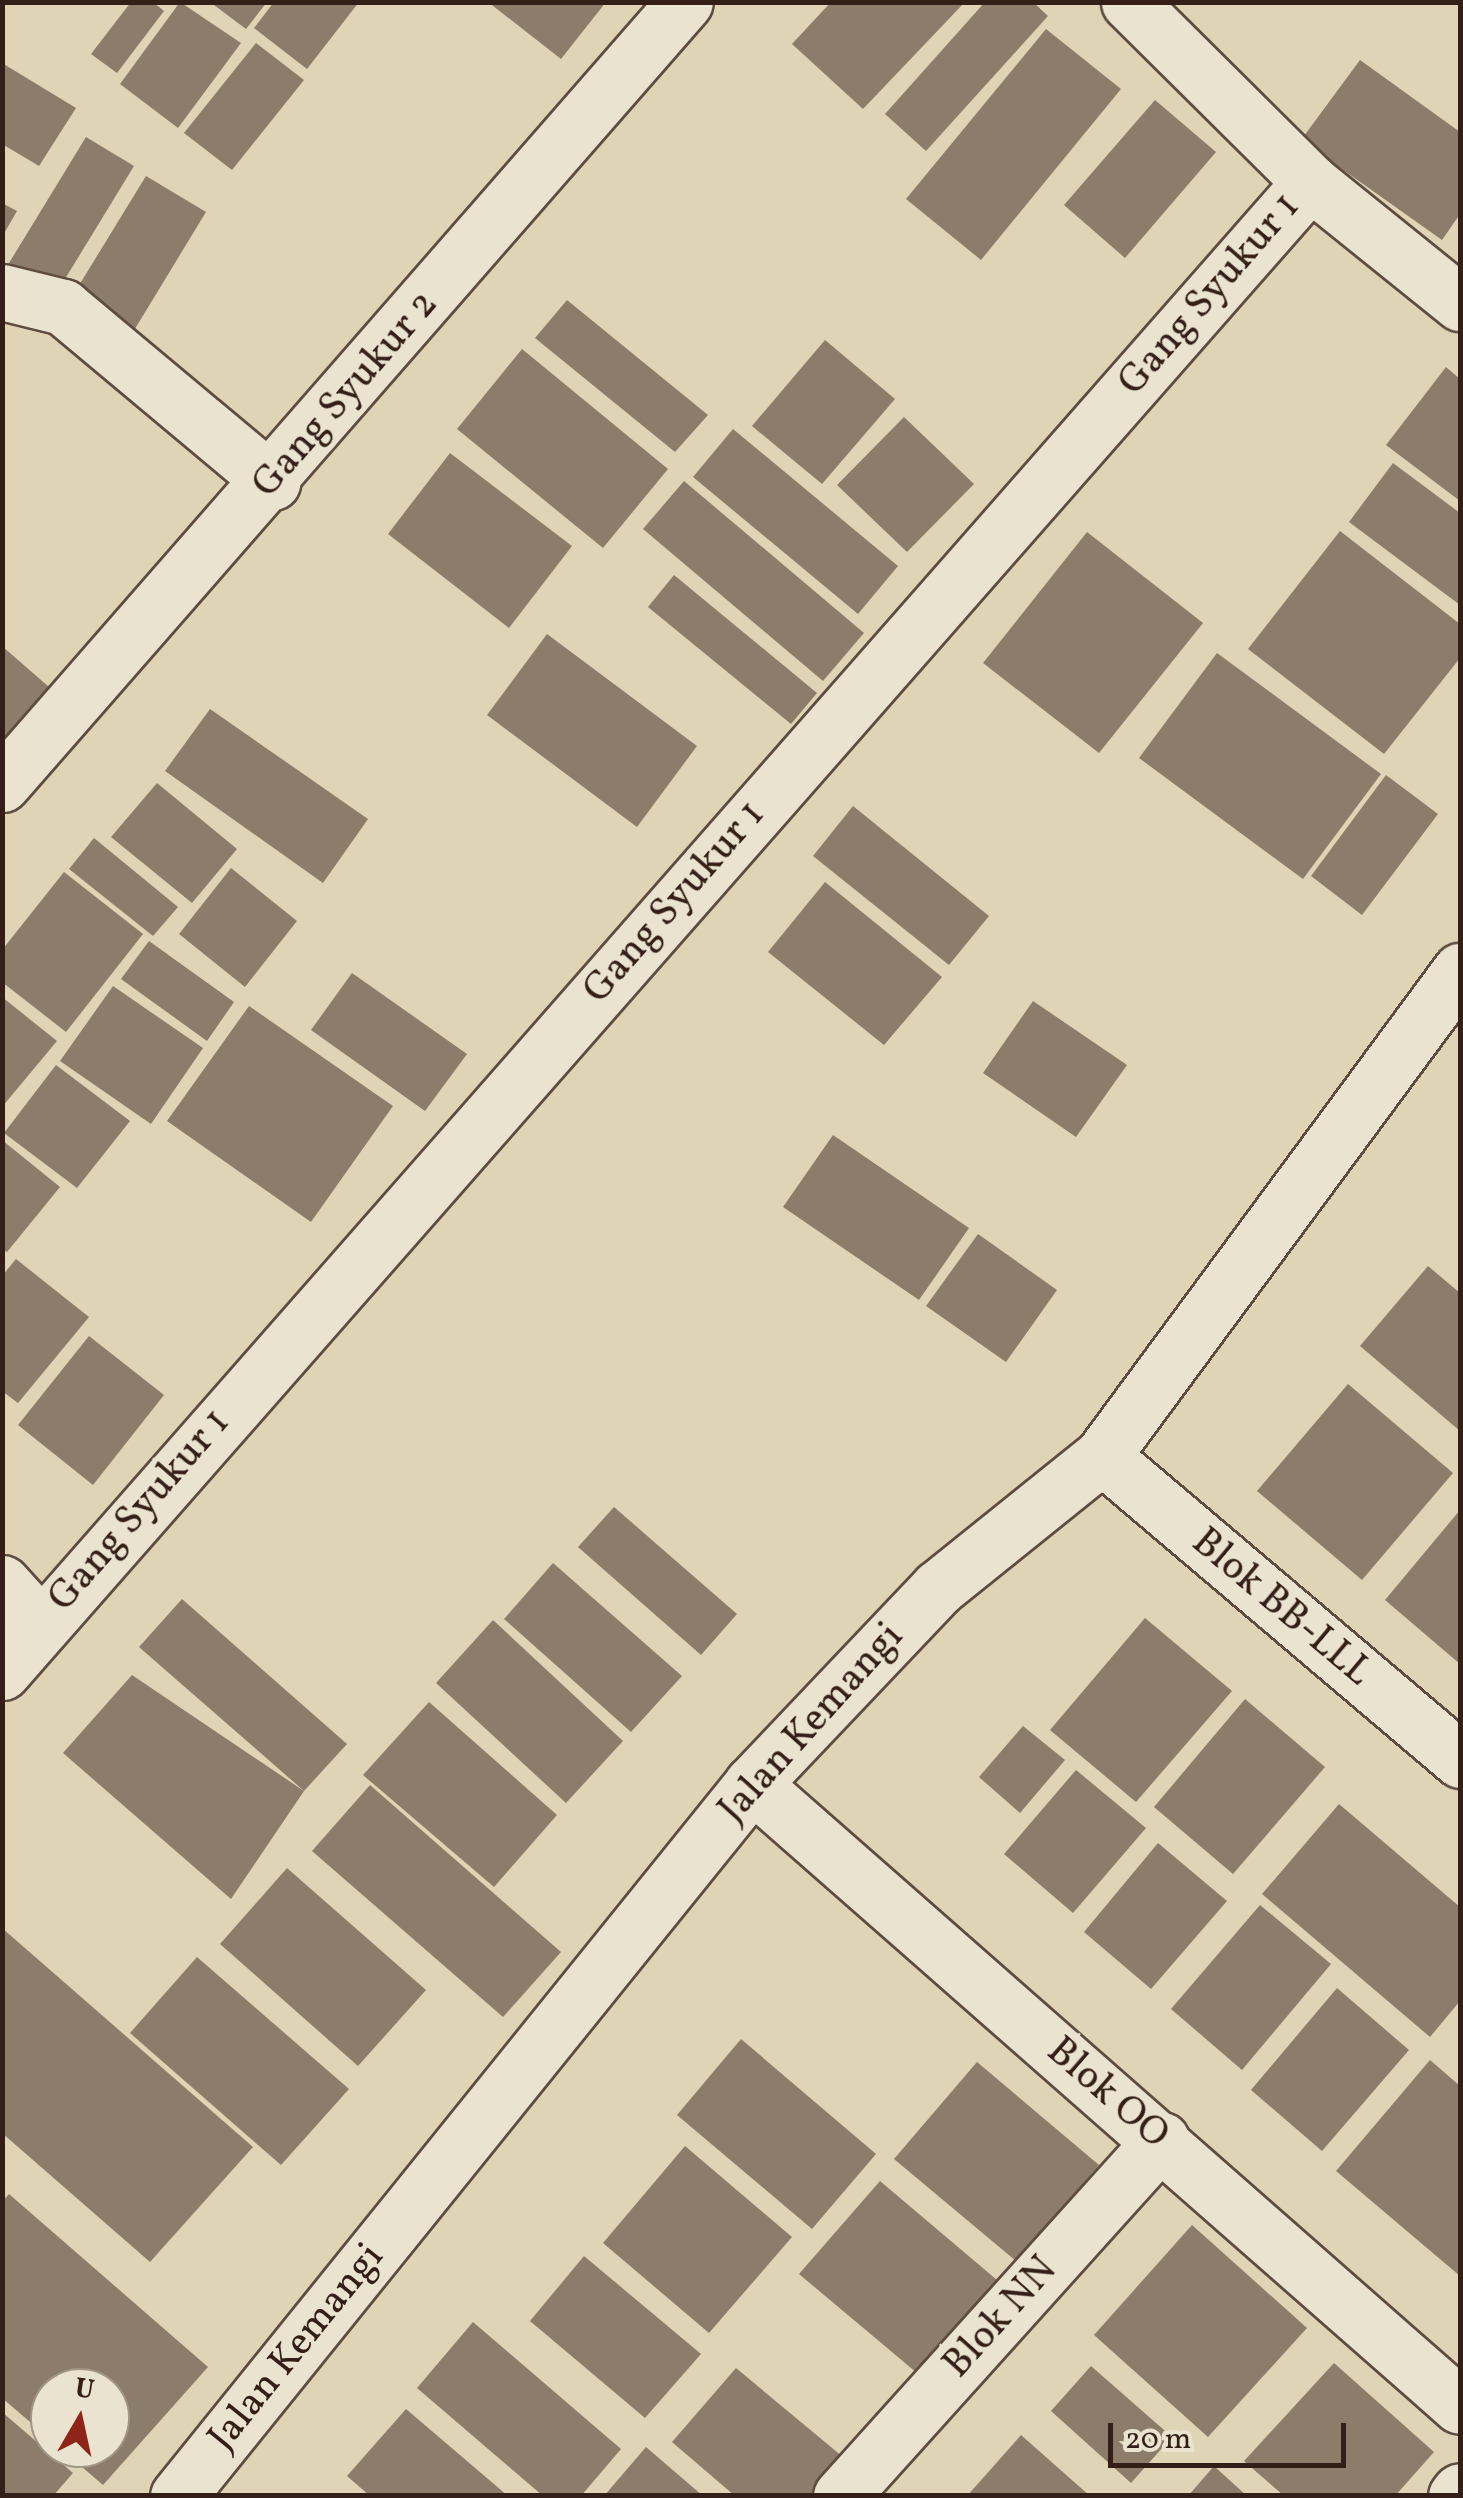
<!DOCTYPE html>
<style>
body{margin:0}
#map{position:relative;width:1463px;height:2498px;overflow:hidden;background:#dfd4b6;font-family:Vollkorn,serif}
div>[style]{position:absolute}
.building>*{inset:0;background:#8c7d6a}
.roads{filter:drop-shadow(2px 0 #5e4c40) drop-shadow(-2px 0 #5e4c40) drop-shadow(0 2px #5e4c40) drop-shadow(0 -2px #5e4c40)}
.street>*{height:55px;margin:-27.5px;padding:0 27.5px;transform-origin:27.5px;border-radius:27.5px;background:#eae3d0}
.secondary>*{height:55px;margin:-27.5px;padding:0 27.5px;transform-origin:27.5px;border-radius:27.5px;background:#eae3d0}
span{translate:-50% -50%;white-space:nowrap;text-align:center;line-height:1.15;-webkit-text-stroke:10px #eae3d0;paint-order:stroke}
.street-label{font-size:40px;color:#331f18}
.frame{position:absolute;inset:0;border:5px solid #331f18;pointer-events:none}
.north{position:absolute;left:30px;top:2368px;width:100px;height:100px;box-sizing:border-box;background:#eae3d0;border:2px solid #a19586;border-radius:50%;rotate:9deg;font-size:28px;font-weight:700;line-height:40px;text-align:center;color:#331f18}
.north::after{content:'';display:block;margin:auto;width:35px;height:45px;background:#8f2418;clip-path:polygon(50% 0,100% 100%,50% 72%,0 100%)}
.scale{position:absolute;left:1108px;top:2423px;width:238px;height:45px;box-sizing:border-box;border:5px solid #331f18;border-top:0;padding-left:12px;font-size:30px;line-height:35px;white-space:nowrap;color:#331f18;-webkit-text-stroke:8px #eae3d0;paint-order:stroke}
</style>
<div id="map">
<div class="building">
<div style="clip-path:polygon(131px 2px,153px 2px,164px 11px,117px 73px,91px 54px)"></div>
<div style="clip-path:polygon(180px 2px,241px 43px,178px 128px,120px 84px)"></div>
<div style="clip-path:polygon(210px 2px,267px 2px,246px 29px)"></div>
<div style="clip-path:polygon(274px 2px,359px 2px,307px 69px,254px 28px)"></div>
<div style="clip-path:polygon(488px 2px,606px 2px,561px 59px)"></div>
<div style="clip-path:polygon(831px 2px,965px 2px,863px 109px,792px 44px)"></div>
<div style="clip-path:polygon(985px 2px,1033px 2px,1048px 16px,926px 151px,885px 114px)"></div>
<div style="clip-path:polygon(1046px 29px,1121px 89px,981px 260px,906px 199px)"></div>
<div style="clip-path:polygon(256px 43px,304px 80px,232px 170px,184px 133px)"></div>
<div style="clip-path:polygon(1360px 60px,1460px 132px,1460px 214px,1442px 240px,1301px 140px)"></div>
<div style="clip-path:polygon(2px 63px,76px 108px,39px 166px,2px 144px)"></div>
<div style="clip-path:polygon(1155px 100px,1216px 152px,1125px 258px,1064px 205px)"></div>
<div style="clip-path:polygon(86px 137px,134px 166px,54px 297px,6px 268px)"></div>
<div style="clip-path:polygon(146px 176px,206px 212px,130px 337px,70px 300px)"></div>
<div style="clip-path:polygon(2px 203px,17px 211px,2px 237px)"></div>
<div style="clip-path:polygon(567px 300px,708px 415px,675px 452px,535px 338px)"></div>
<div style="clip-path:polygon(825px 340px,895px 399px,822px 484px,752px 426px)"></div>
<div style="clip-path:polygon(522px 349px,668px 469px,603px 548px,457px 429px)"></div>
<div style="clip-path:polygon(1446px 367px,1460px 379px,1460px 501px,1386px 445px)"></div>
<div style="clip-path:polygon(904px 417px,974px 484px,907px 552px,837px 485px)"></div>
<div style="clip-path:polygon(733px 429px,898px 566px,858px 614px,693px 477px)"></div>
<div style="clip-path:polygon(450px 453px,572px 546px,509px 628px,388px 534px)"></div>
<div style="clip-path:polygon(1393px 463px,1460px 513px,1460px 605px,1349px 522px)"></div>
<div style="clip-path:polygon(684px 481px,864px 633px,823px 681px,643px 529px)"></div>
<div style="clip-path:polygon(1340px 531px,1460px 624px,1460px 658px,1384px 754px,1248px 649px)"></div>
<div style="clip-path:polygon(1087px 532px,1203px 623px,1099px 753px,983px 663px)"></div>
<div style="clip-path:polygon(674px 575px,817px 693px,791px 724px,648px 607px)"></div>
<div style="clip-path:polygon(547px 634px,697px 746px,637px 827px,487px 715px)"></div>
<div style="clip-path:polygon(2px 646px,49px 687px,2px 740px)"></div>
<div style="clip-path:polygon(1217px 653px,1381px 774px,1303px 879px,1139px 758px)"></div>
<div style="clip-path:polygon(210px 709px,368px 819px,323px 883px,165px 771px)"></div>
<div style="clip-path:polygon(1386px 775px,1438px 814px,1362px 915px,1311px 876px)"></div>
<div style="clip-path:polygon(157px 783px,237px 849px,192px 903px,111px 837px)"></div>
<div style="clip-path:polygon(853px 806px,989px 916px,949px 965px,813px 856px)"></div>
<div style="clip-path:polygon(94px 838px,178px 907px,153px 936px,69px 869px)"></div>
<div style="clip-path:polygon(231px 868px,297px 921px,245px 987px,179px 934px)"></div>
<div style="clip-path:polygon(64px 872px,143px 934px,66px 1032px,2px 982px,2px 950px)"></div>
<div style="clip-path:polygon(825px 882px,942px 977px,884px 1045px,768px 952px)"></div>
<div style="clip-path:polygon(149px 941px,234px 1002px,207px 1041px,121px 979px)"></div>
<div style="clip-path:polygon(352px 973px,467px 1054px,425px 1111px,311px 1030px)"></div>
<div style="clip-path:polygon(113px 986px,203px 1048px,151px 1124px,60px 1061px)"></div>
<div style="clip-path:polygon(2px 997px,57px 1041px,2px 1107px)"></div>
<div style="clip-path:polygon(1033px 1001px,1127px 1065px,1076px 1137px,983px 1073px)"></div>
<div style="clip-path:polygon(249px 1006px,393px 1106px,311px 1222px,167px 1121px)"></div>
<div style="clip-path:polygon(56px 1065px,130px 1121px,77px 1188px,4px 1133px)"></div>
<div style="clip-path:polygon(833px 1135px,969px 1228px,919px 1300px,783px 1207px)"></div>
<div style="clip-path:polygon(2px 1140px,60px 1187px,7px 1252px,2px 1249px)"></div>
<div style="clip-path:polygon(978px 1234px,1057px 1290px,1006px 1362px,926px 1306px)"></div>
<div style="clip-path:polygon(16px 1259px,89px 1317px,18px 1403px,2px 1391px,2px 1276px)"></div>
<div style="clip-path:polygon(1428px 1266px,1460px 1293px,1460px 1431px,1360px 1346px)"></div>
<div style="clip-path:polygon(89px 1336px,164px 1395px,93px 1485px,18px 1425px)"></div>
<div style="clip-path:polygon(1348px 1384px,1453px 1473px,1362px 1580px,1257px 1491px)"></div>
<div style="clip-path:polygon(614px 1507px,737px 1614px,701px 1655px,578px 1547px)"></div>
<div style="clip-path:polygon(1460px 1510px,1460px 1664px,1385px 1600px)"></div>
<div style="clip-path:polygon(553px 1563px,682px 1676px,631px 1732px,504px 1619px)"></div>
<div style="clip-path:polygon(182px 1599px,347px 1744px,304px 1791px,139px 1647px)"></div>
<div style="clip-path:polygon(1145px 1618px,1232px 1691px,1136px 1802px,1050px 1730px)"></div>
<div style="clip-path:polygon(493px 1620px,623px 1741px,566px 1803px,436px 1683px)"></div>
<div style="clip-path:polygon(132px 1675px,304px 1791px,231px 1899px,63px 1753px)"></div>
<div style="clip-path:polygon(1245px 1699px,1325px 1767px,1233px 1874px,1154px 1807px)"></div>
<div style="clip-path:polygon(429px 1702px,557px 1815px,494px 1887px,363px 1775px)"></div>
<div style="clip-path:polygon(1023px 1726px,1065px 1760px,1020px 1813px,979px 1777px)"></div>
<div style="clip-path:polygon(1076px 1770px,1146px 1828px,1073px 1913px,1004px 1854px)"></div>
<div style="clip-path:polygon(370px 1785px,561px 1952px,503px 2017px,312px 1851px)"></div>
<div style="clip-path:polygon(1339px 1804px,1460px 1907px,1460px 2001px,1430px 2037px,1262px 1894px)"></div>
<div style="clip-path:polygon(1158px 1843px,1227px 1901px,1151px 1989px,1084px 1932px)"></div>
<div style="clip-path:polygon(287px 1868px,426px 1990px,358px 2066px,220px 1944px)"></div>
<div style="clip-path:polygon(1260px 1905px,1331px 1964px,1242px 2070px,1171px 2009px)"></div>
<div style="clip-path:polygon(2px 1928px,253px 2147px,150px 2262px,2px 2133px)"></div>
<div style="clip-path:polygon(197px 1957px,349px 2089px,281px 2165px,130px 2033px)"></div>
<div style="clip-path:polygon(1337px 1988px,1409px 2050px,1322px 2151px,1251px 2090px)"></div>
<div style="clip-path:polygon(741px 2039px,876px 2154px,812px 2229px,677px 2115px)"></div>
<div style="clip-path:polygon(1430px 2060px,1460px 2086px,1460px 2276px,1336px 2171px)"></div>
<div style="clip-path:polygon(977px 2062px,1099px 2165px,1016px 2261px,894px 2159px)"></div>
<div style="clip-path:polygon(685px 2146px,792px 2237px,709px 2333px,603px 2243px)"></div>
<div style="clip-path:polygon(880px 2181px,997px 2280px,917px 2373px,799px 2274px)"></div>
<div style="clip-path:polygon(9px 2194px,208px 2367px,103px 2485px,60px 2448px,110px 2448px,110px 2388px,50px 2388px,50px 2439px,2px 2398px,2px 2202px)"></div>
<div style="clip-path:polygon(1192px 2225px,1307px 2328px,1208px 2437px,1094px 2335px)"></div>
<div style="clip-path:polygon(584px 2256px,701px 2354px,645px 2418px,530px 2321px)"></div>
<div style="clip-path:polygon(473px 2322px,621px 2449px,581px 2496px,543px 2496px,417px 2388px)"></div>
<div style="clip-path:polygon(1334px 2363px,1434px 2452px,1395px 2496px,1284px 2496px,1244px 2461px)"></div>
<div style="clip-path:polygon(1091px 2366px,1172px 2437px,1131px 2483px,1051px 2411px)"></div>
<div style="clip-path:polygon(736px 2368px,843px 2457px,810px 2496px,735px 2496px,672px 2442px)"></div>
<div style="clip-path:polygon(406px 2409px,508px 2496px,370px 2496px,347px 2476px)"></div>
<div style="clip-path:polygon(2px 2412px,73px 2473px,53px 2496px,2px 2496px)"></div>
<div style="clip-path:polygon(1021px 2435px,1090px 2496px,967px 2496px)"></div>
<div style="clip-path:polygon(646px 2447px,703px 2496px,604px 2496px)"></div>
<div style="clip-path:polygon(1214px 2466px,1247px 2496px,1188px 2496px)"></div>
</div>
<div class="roads">
<div class="street">
<div style="left:1129px;top:2px;width:255px;rotate:44.8deg"></div>
<div style="left:1310px;top:182px;width:193px;rotate:38.9deg"></div>
<div style="left:2px;top:292px;width:63px;rotate:13.8deg"></div>
<div style="left:63px;top:307px;width:273px;rotate:39.9deg"></div>
<div style="left:2px;top:784px;width:1038px;rotate:-48.87deg"></div>
<div style="left:1102px;top:1456px;width:470px;rotate:40.3deg"></div>
<div style="left:2px;top:1583px;width:57px;rotate:47.9deg"></div>
<div style="left:2px;top:1672px;width:1983px;rotate:-48.72deg"></div>
<div style="left:752px;top:1784px;width:942px;rotate:41.3deg"></div>
<div style="left:841px;top:2496px;width:479px;rotate:-48deg"></div>
<div style="left:1456px;top:2496px;width:6px;rotate:-51deg"></div>
</div>
<div class="secondary">
<div style="left:178px;top:2496px;width:915px;rotate:-51.12deg"></div>
<div style="left:752px;top:1784px;width:270px;rotate:-46.5deg"></div>
<div style="left:938px;top:1588px;width:211px;rotate:-38.8deg"></div>
<div style="left:1102px;top:1456px;width:603px;rotate:-53.57deg"></div>
</div>
</div>
<div class="street-label">
<span style="left:1210px;top:295px;rotate:-49deg">Gang Syukur 1</span>
<span style="left:346px;top:395px;rotate:-49deg">Gang Syukur 2</span>
<span style="left:675px;top:903px;rotate:-49deg">Gang Syukur 1</span>
<span style="left:140px;top:1511px;rotate:-49deg">Gang Syukur 1</span>
<span style="left:1281px;top:1608px;rotate:40deg">Blok BB-LLL</span>
<span style="left:812px;top:1724px;rotate:-48deg">Jalan Kemangi</span>
<span style="left:1107px;top:2094px;rotate:41deg">Blok OO</span>
<span style="left:1001px;top:2318px;rotate:-48deg">Blok NN</span>
<span style="left:297px;top:2348px;rotate:-51deg">Jalan Kemangi</span>
</div>
<div class="frame"></div>
<div class="north">U</div>
<div class="scale">20 m</div>
</div>
